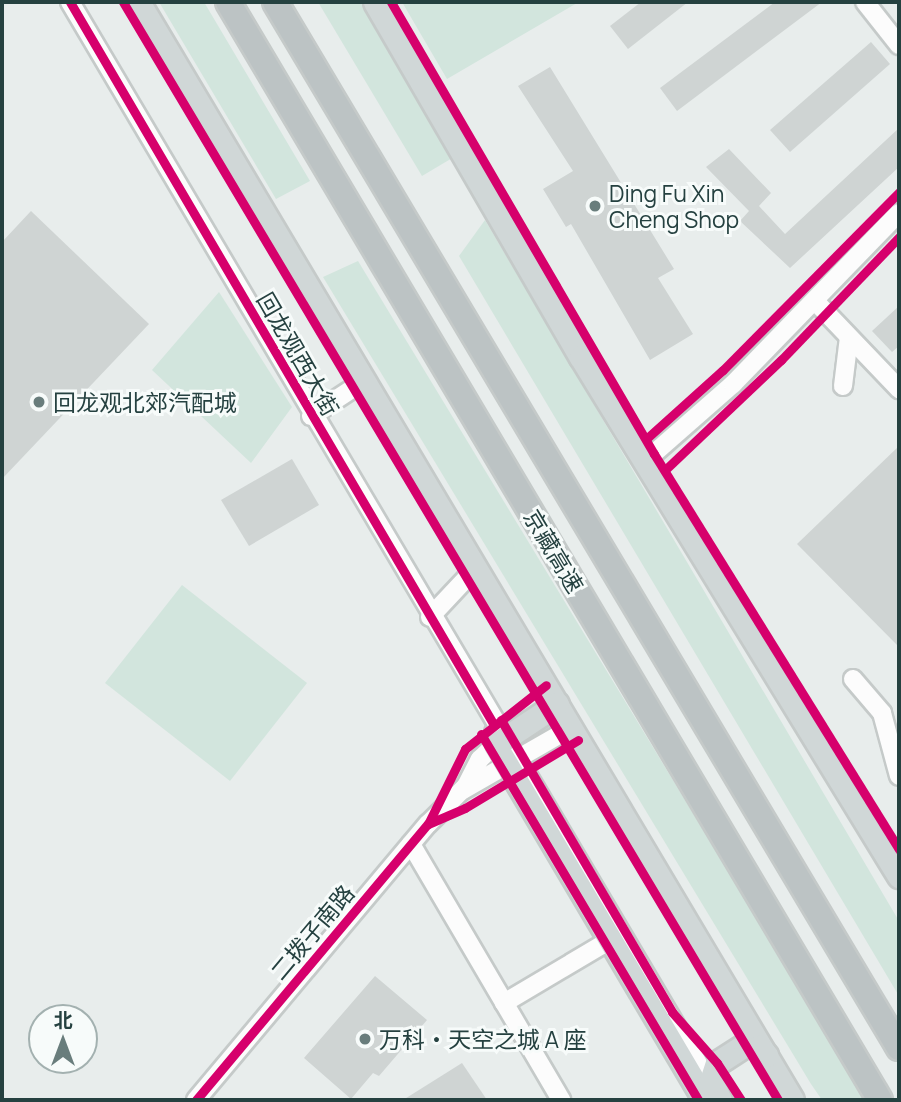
<!DOCTYPE html>
<meta charset="utf-8">
<style>
body{margin:0}
#map{position:relative;width:901px;height:1102px;overflow:hidden;background:#e8edec;font-family:Manrope,"Noto Sans SC",sans-serif}
div>[style]{position:absolute}
.green>*{inset:0;background:#d2e5dd}
.building>*{inset:0;background:#cfd4d3}
.roads{filter:drop-shadow(2px 0 #c5cac9) drop-shadow(-2px 0 #c5cac9) drop-shadow(0 2px #c5cac9) drop-shadow(0 -2px #c5cac9)}
.minor>*{height:18px;margin:-9px;padding:0 9px;transform-origin:9px;border-radius:9px;background:#fcfcfc}
.major>*{height:23px;margin:-11.5px;padding:0 11.5px;transform-origin:11.5px;border-radius:11.5px;background:#d0d7d7}
.highway>*{height:24px;margin:-12px;padding:0 12px;transform-origin:12px;border-radius:12px;background:#bcc3c4}
.cycleway>*{height:9px;margin:-4.5px;padding:0 4.5px;transform-origin:4.5px;border-radius:4.5px;background:#d6006c}
.dots>*{width:19px;height:19px;translate:-50% -50%;box-sizing:border-box;border:4px solid #f7fbfa;border-radius:50%}
span{translate:-50% -50%;white-space:nowrap;text-align:center;line-height:1.15;-webkit-text-stroke:6px #f7fbfa;paint-order:stroke}
.poi-label{font-size:23px;color:#254140}
.left{translate:0 -50%;text-align:left}
.street-label{font-size:23px;color:#254140}
.frame{position:absolute;inset:0;border:4px solid #254140;pointer-events:none}
.north{position:absolute;left:28px;top:1004px;width:70px;height:70px;box-sizing:border-box;background:#f7fbfa;border:2px solid #a3b1b0;border-radius:50%;rotate:0deg;font-size:19px;font-weight:700;line-height:28px;text-align:center;color:#254140}
.north::after{content:'';display:block;margin:auto;width:24px;height:32px;background:#697d7c;clip-path:polygon(50% 0,100% 100%,50% 72%,0 100%)}
</style>
<div id="map">
<div class="green">
<div style="clip-path:polygon(159px 2px,204px 2px,310px 181px,276px 199px)"></div>
<div style="clip-path:polygon(318px 2px,367px 2px,459px 154px,422px 176px)"></div>
<div style="clip-path:polygon(402px 2px,576px 2px,577px 3px,447px 79px)"></div>
<div style="clip-path:polygon(485px 220px,899px 921px,899px 996px,459px 256px)"></div>
<div style="clip-path:polygon(358px 261px,867px 1100px,822px 1100px,811px 1084px,323px 277px)"></div>
<div style="clip-path:polygon(219px 292px,292px 407px,251px 463px,152px 370px)"></div>
<div style="clip-path:polygon(182px 585px,307px 683px,230px 781px,105px 683px)"></div>
</div>
<div class="building">
<div style="clip-path:polygon(641px 2px,688px 2px,628px 49px,610px 26px)"></div>
<div style="clip-path:polygon(775px 2px,822px 2px,677px 111px,660px 88px)"></div>
<div style="clip-path:polygon(871px 42px,890px 64px,790px 152px,770px 130px)"></div>
<div style="clip-path:polygon(550px 67px,674px 269px,658px 278px,693px 334px,650px 360px,571px 224px,566px 227px,543px 189px,573px 171px,518px 86px)"></div>
<div style="clip-path:polygon(899px 128px,899px 167px,790px 268px,740px 221px,749px 211px,706px 167px,729px 149px,771px 193px,759px 206px,785px 234px)"></div>
<div style="clip-path:polygon(31px 211px,149px 324px,2px 479px,2px 242px)"></div>
<div style="clip-path:polygon(899px 306px,899px 346px,892px 352px,872px 331px)"></div>
<div style="clip-path:polygon(899px 446px,899px 647px,797px 544px)"></div>
<div style="clip-path:polygon(292px 459px,319px 505px,249px 546px,221px 500px)"></div>
<div style="clip-path:polygon(375px 976px,427px 1020px,379px 1076px,373px 1073px,351px 1099px,304px 1058px)"></div>
<div style="clip-path:polygon(462px 1063px,487px 1100px,403px 1100px)"></div>
</div>
<div class="roads">
<div class="minor">
<div style="left:70px;top:2px;width:1263px;rotate:59.39deg"></div>
<div style="left:865px;top:2px;width:55px;rotate:51.7deg"></div>
<div style="left:815px;top:301px;width:122px;rotate:46.3deg"></div>
<div style="left:843px;top:386px;width:49px;rotate:-83deg"></div>
<div style="left:311px;top:416px;width:64px;rotate:-33.4deg"></div>
<div style="left:644px;top:462px;width:118px;rotate:-41.2deg"></div>
<div style="left:733px;top:384px;width:238px;rotate:-45.9deg"></div>
<div style="left:430px;top:617px;width:67px;rotate:-46.8deg"></div>
<div style="left:853px;top:679px;width:45px;rotate:49.5deg"></div>
<div style="left:882px;top:713px;width:65px;rotate:74.9deg"></div>
<div style="left:463px;top:790px;width:125px;rotate:-29.9deg"></div>
<div style="left:411px;top:844px;width:297px;rotate:59.6deg"></div>
<div style="left:504px;top:1003px;width:123px;rotate:-30.7deg"></div>
<div style="left:196px;top:1100px;width:361px;rotate:-50deg"></div>
<div style="left:428px;top:824px;width:54px;rotate:-45deg"></div>
<div style="left:466px;top:786px;width:30px;rotate:-63deg"></div>
<div style="left:480px;top:759px;width:21px;rotate:-43deg"></div>
<div style="left:495px;top:745px;width:13px;rotate:-94deg"></div>
</div>
<div class="major">
<div style="left:138px;top:2px;width:1278px;rotate:59.22deg"></div>
<div style="left:375px;top:2px;width:410px;rotate:59.9deg"></div>
<div style="left:581px;top:357px;width:609px;rotate:58.5deg"></div>
<div style="left:557px;top:704px;width:74px;rotate:146.5deg"></div>
<div style="left:495px;top:745px;width:412px;rotate:59.4deg"></div>
<div style="left:720px;top:1100px;width:21px;rotate:-115deg"></div>
<div style="left:711px;top:1081px;width:19px;rotate:-72deg"></div>
<div style="left:717px;top:1063px;width:33px;rotate:-33deg"></div>
<div style="left:745px;top:1045px;width:14px;rotate:8deg"></div>
<div style="left:759px;top:1047px;width:11px;rotate:49deg"></div>
</div>
<div class="highway">
<div style="left:228px;top:2px;width:1277px;rotate:59.3deg"></div>
<div style="left:275px;top:2px;width:1218px;rotate:59.18deg"></div>
</div>
</div>
<div class="cycleway">
<div style="left:70px;top:2px;width:838px;rotate:59.61deg"></div>
<div style="left:123px;top:2px;width:1279px;rotate:59.18deg"></div>
<div style="left:391px;top:2px;width:523px;rotate:59.81deg"></div>
<div style="left:654px;top:454px;width:465px;rotate:58.2deg"></div>
<div style="left:646px;top:439px;width:103px;rotate:-41.9deg"></div>
<div style="left:723px;top:370px;width:250px;rotate:-45.3deg"></div>
<div style="left:665px;top:470px;width:160px;rotate:-43.5deg"></div>
<div style="left:781px;top:360px;width:170px;rotate:-46.2deg"></div>
<div style="left:501px;top:720px;width:338px;rotate:59.6deg"></div>
<div style="left:672px;top:1012px;width:68px;rotate:48.6deg"></div>
<div style="left:717px;top:1063px;width:44px;rotate:57deg"></div>
<div style="left:481px;top:734px;width:425px;rotate:59.3deg"></div>
<div style="left:428px;top:824px;width:40px;rotate:-23.4deg"></div>
<div style="left:465px;top:808px;width:132px;rotate:-31deg"></div>
<div style="left:196px;top:1100px;width:361px;rotate:-50deg"></div>
<div style="left:428px;top:824px;width:84px;rotate:-63.7deg"></div>
<div style="left:465px;top:749px;width:103px;rotate:-38.3deg"></div>
</div>
<div class="dots">
<div style="left:595px;top:206px;background:#697d7c"></div>
<div style="left:39px;top:402px;background:#697d7c"></div>
<div style="left:365px;top:1039px;background:#697d7c"></div>
</div>
<div class="poi-label">
<span class="left" style="left:609px;top:206px">Ding Fu Xin<br>Cheng Shop</span>
<span class="left" style="left:53px;top:402px">回龙观北郊汽配城</span>
<span class="left" style="left:379px;top:1039px">万科・天空之城 A 座</span>
</div>
<div class="street-label">
<span style="left:298px;top:354px;rotate:60deg">回龙观西大街</span>
<span style="left:554px;top:551px;rotate:59deg">京藏高速</span>
<span style="left:312px;top:932px;rotate:-50deg">二拨子南路</span>
</div>
<div class="frame"></div>
<div class="north">北</div>
</div>
